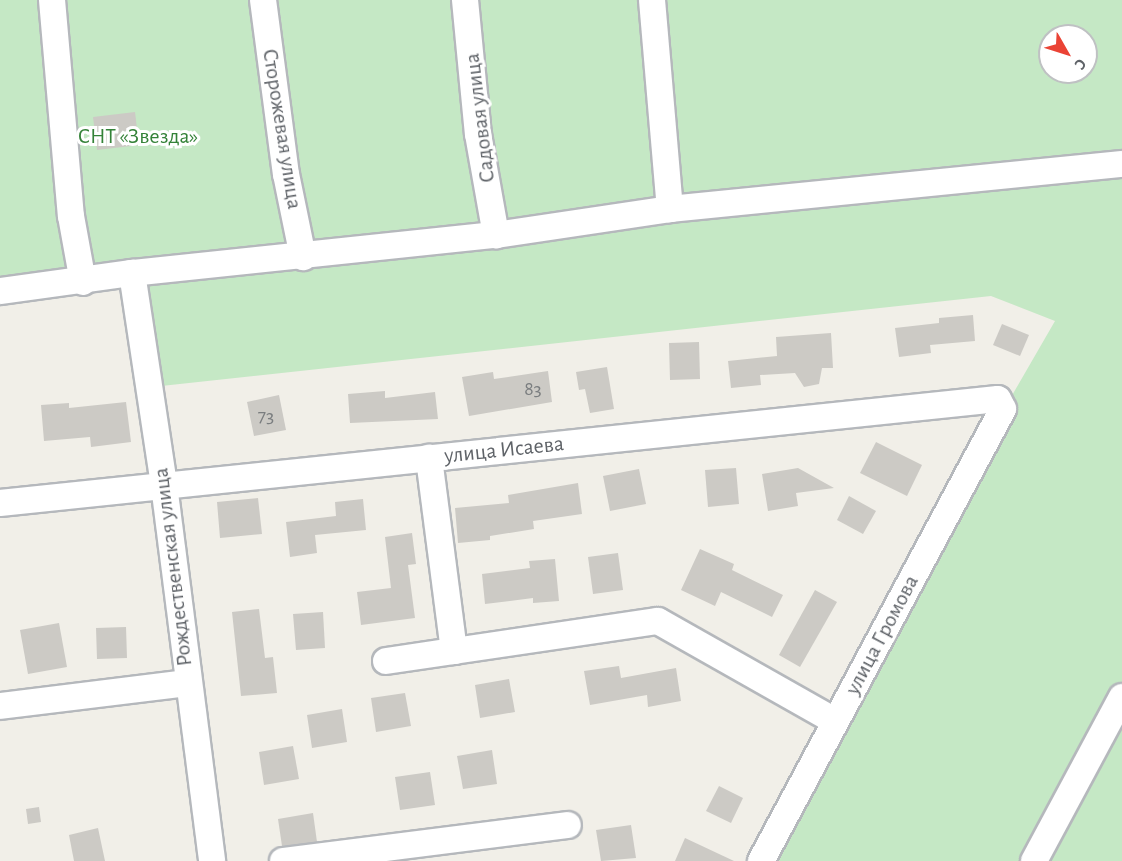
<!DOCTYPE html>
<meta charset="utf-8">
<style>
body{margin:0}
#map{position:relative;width:1122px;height:861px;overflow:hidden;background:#f1efe8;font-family:"Alegreya Sans",sans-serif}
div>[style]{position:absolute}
.green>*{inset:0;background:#c5e8c5}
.building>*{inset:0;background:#cccac5}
.roads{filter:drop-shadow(2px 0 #b5b8bc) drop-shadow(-2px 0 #b5b8bc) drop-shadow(0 2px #b5b8bc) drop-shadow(0 -2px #b5b8bc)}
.minor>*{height:26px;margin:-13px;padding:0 13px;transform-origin:13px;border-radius:13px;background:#fff}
span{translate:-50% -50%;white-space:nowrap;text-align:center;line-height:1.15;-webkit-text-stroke:6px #fff;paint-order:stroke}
.number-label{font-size:20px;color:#7a7d7f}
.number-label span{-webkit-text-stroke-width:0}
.street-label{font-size:22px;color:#5f6368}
.park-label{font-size:22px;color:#348238}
.north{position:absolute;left:1038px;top:24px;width:60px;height:60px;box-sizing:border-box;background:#fff;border:2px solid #bfc1c3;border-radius:50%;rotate:129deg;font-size:16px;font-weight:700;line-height:24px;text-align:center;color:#5f6368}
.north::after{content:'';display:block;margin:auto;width:21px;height:27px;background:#ea4335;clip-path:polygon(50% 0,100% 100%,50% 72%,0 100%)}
</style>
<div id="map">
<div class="green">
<div style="clip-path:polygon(evenodd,0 0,1122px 0,1122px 861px,750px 861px,817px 733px,1055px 321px,991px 296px,152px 387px,142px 295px,153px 274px,0 292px,0 0,1050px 36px,1086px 36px,1086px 72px,1050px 72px,1050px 36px)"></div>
</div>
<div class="building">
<div style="clip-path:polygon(135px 112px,139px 145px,97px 150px,93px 117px)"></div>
<div style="clip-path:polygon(973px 315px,975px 341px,930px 345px,931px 353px,899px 357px,895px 328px,939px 323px,939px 318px)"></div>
<div style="clip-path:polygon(1002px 324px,1029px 335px,1020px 356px,993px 345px)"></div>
<div style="clip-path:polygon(831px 333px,833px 368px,822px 368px,819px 384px,804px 387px,795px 373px,760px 375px,761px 385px,731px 388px,728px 361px,777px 356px,776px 337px)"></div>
<div style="clip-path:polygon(699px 342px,700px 379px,670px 380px,669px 343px)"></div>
<div style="clip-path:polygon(607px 367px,614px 409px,590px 413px,585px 389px,579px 390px,576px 372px)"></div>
<div style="clip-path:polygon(548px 371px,552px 402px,469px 416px,462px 377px,493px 372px,494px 379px)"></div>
<div style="clip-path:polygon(385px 391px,385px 398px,435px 392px,438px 419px,350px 423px,348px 394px)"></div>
<div style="clip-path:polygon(279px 395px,286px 430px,254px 436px,247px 402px)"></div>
<div style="clip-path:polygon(126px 402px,131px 442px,91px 447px,90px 437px,44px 441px,41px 405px,69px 403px,69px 408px)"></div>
<div style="clip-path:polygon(876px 442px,922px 465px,907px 496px,860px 473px)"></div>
<div style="clip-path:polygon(736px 468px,739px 504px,708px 507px,705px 470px)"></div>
<div style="clip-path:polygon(798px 468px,834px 488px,796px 493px,798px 506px,768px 511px,762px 474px)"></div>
<div style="clip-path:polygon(639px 469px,646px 504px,610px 511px,603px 476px)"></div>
<div style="clip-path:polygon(578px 483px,582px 514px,533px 521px,534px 529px,490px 536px,490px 540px,458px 543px,455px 508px,509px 503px,508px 495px)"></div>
<div style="clip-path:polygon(849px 496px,876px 511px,863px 534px,837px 520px)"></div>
<div style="clip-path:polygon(258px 498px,262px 534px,220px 538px,217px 502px)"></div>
<div style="clip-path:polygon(363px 499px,366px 530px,315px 535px,317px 553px,290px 557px,286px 522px,336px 516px,335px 502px)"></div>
<div style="clip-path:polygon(412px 533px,416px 564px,408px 565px,415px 618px,361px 625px,357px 592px,391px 588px,385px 537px)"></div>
<div style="clip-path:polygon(700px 549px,734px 564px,732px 570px,783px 595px,772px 617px,721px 592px,715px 606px,681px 590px)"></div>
<div style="clip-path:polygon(618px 553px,623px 590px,593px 594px,588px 557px)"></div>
<div style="clip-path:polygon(555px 559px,559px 601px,533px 603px,533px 598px,485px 604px,482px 574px,530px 568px,529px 561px)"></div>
<div style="clip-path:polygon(815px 590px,837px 602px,800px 667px,779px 655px)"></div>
<div style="clip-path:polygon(259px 609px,265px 658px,273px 657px,277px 693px,241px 696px,232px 612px)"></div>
<div style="clip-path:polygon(323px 612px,325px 648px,296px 650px,293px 614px)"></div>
<div style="clip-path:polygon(59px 623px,67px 667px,28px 674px,20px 630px)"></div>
<div style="clip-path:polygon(126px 627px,127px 658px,97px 659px,96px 628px)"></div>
<div style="clip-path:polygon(619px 666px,621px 678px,676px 668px,681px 701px,648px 707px,647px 695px,590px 705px,584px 671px)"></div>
<div style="clip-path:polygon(509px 679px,515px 712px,480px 718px,475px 685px)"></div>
<div style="clip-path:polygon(405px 693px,411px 726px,376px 732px,371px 698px)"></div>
<div style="clip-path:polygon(342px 709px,347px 742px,312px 748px,307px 715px)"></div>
<div style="clip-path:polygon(293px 746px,299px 779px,264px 785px,259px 752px)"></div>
<div style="clip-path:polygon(492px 750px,497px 784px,463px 789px,457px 756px)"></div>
<div style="clip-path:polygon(430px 772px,435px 805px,400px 810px,395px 777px)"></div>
<div style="clip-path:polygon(719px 786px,743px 798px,731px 823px,706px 811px)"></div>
<div style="clip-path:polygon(39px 807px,41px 822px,28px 824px,26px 809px)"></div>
<div style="clip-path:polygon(313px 813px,317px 842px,282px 846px,278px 819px)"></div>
<div style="clip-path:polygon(631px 825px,636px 858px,601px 861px,596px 830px)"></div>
<div style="clip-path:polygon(98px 828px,105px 861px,74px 861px,69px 835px)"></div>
<div style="clip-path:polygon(685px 838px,734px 861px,675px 861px)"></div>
</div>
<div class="roads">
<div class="minor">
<div style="left:52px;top:0;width:217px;rotate:85deg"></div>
<div style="left:71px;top:216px;width:67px;rotate:79.7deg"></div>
<div style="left:263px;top:0;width:176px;rotate:82.5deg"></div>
<div style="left:286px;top:174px;width:85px;rotate:78.4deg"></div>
<div style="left:465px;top:0;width:135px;rotate:84.5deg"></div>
<div style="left:478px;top:134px;width:103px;rotate:79.9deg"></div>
<div style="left:652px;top:0;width:210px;rotate:85.1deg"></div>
<div style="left:132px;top:273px;width:214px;rotate:81.4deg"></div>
<div style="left:164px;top:485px;width:379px;rotate:82.7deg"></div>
<div style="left:0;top:291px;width:133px;rotate:-7.8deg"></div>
<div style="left:132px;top:273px;width:366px;rotate:-6deg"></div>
<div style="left:496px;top:235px;width:176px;rotate:-8.5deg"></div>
<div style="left:670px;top:209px;width:454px;rotate:-5.7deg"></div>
<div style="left:0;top:503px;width:1003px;rotate:-5.95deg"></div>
<div style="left:998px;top:399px;width:11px;rotate:63deg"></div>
<div style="left:1003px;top:409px;width:513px;rotate:118.16deg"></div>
<div style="left:454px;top:651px;width:206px;rotate:-8.4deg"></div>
<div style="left:658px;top:621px;width:203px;rotate:29.5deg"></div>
<div style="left:386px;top:661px;width:69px;rotate:-8.4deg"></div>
<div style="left:454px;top:651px;width:195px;rotate:-97.4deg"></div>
<div style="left:0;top:706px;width:188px;rotate:-7deg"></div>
<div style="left:283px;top:861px;width:287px;rotate:-7.2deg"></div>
<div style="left:1034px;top:861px;width:186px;rotate:-61.8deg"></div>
</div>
</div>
<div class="number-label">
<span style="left:533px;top:389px">83</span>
<span style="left:266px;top:416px">73</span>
</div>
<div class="street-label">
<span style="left:480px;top:118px;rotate:-97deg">Садовая улица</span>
<span style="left:282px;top:129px;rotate:81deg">Сторожевая улица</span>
<span style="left:504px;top:450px;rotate:-6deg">улица Исаева</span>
<span style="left:173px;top:567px;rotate:-97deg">Рождественская улица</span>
<span style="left:882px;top:635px;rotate:-62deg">улица Громова</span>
</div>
<div class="park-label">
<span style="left:138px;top:137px">СНТ «Звезда»</span>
</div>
<div class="north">С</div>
</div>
